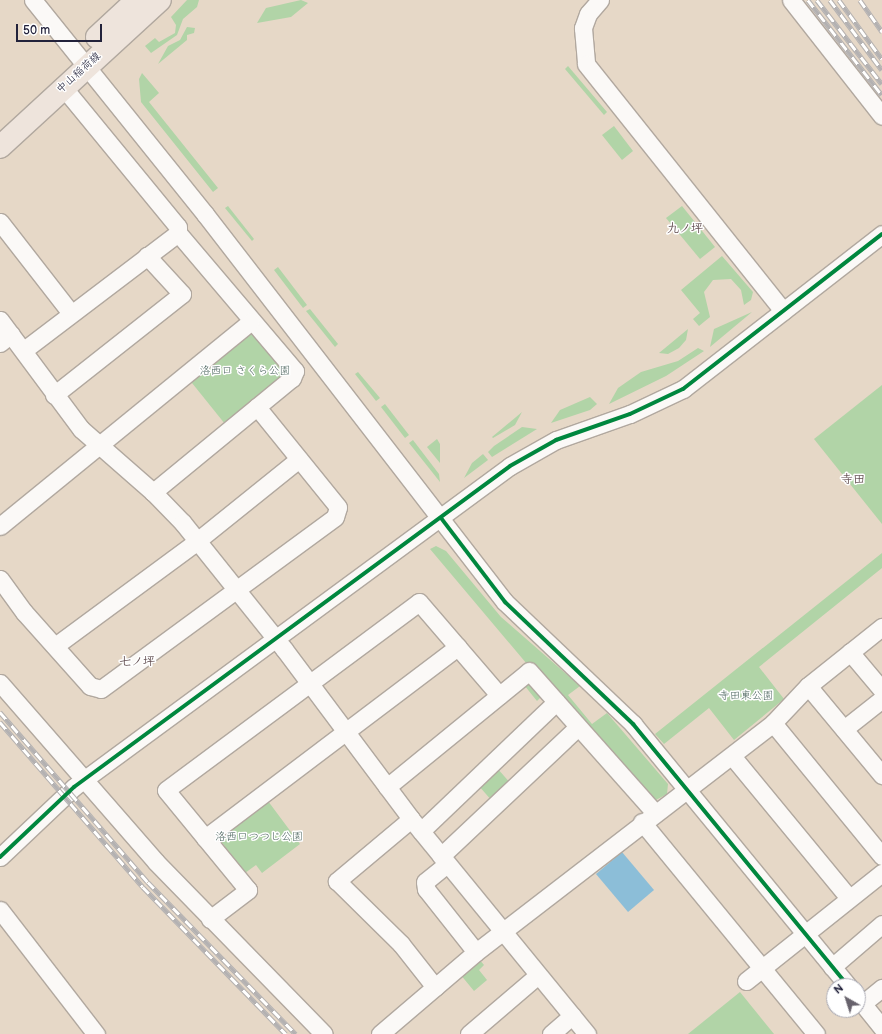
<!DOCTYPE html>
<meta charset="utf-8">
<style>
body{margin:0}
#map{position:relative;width:882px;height:1034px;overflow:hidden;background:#e6d8c7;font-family:"Balsamiq Sans","Klee One",sans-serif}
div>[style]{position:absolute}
.green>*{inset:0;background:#b1d4a7}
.water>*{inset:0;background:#8cbed8}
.roads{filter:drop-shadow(1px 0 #b1a89f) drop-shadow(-1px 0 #b1a89f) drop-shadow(0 1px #b1a89f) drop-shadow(0 -1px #b1a89f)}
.minor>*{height:17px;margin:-8.5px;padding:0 8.5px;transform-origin:8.5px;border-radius:8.5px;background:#fbf9f7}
.major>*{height:22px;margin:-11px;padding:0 11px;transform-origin:11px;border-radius:11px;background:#eee4dc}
.rail>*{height:4.5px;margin-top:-2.25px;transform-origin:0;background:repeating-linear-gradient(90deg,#fff 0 9px,#b3b1b2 0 18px);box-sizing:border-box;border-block:1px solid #b3b1b2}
.cycleway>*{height:4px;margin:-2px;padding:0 2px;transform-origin:2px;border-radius:2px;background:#00873e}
span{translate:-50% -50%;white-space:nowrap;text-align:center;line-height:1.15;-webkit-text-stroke:3px #fff;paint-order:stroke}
.street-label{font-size:11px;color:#22223b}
.park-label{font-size:11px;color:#455f58}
.neighbourhood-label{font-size:12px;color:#624e51;font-weight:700}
.north{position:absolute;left:826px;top:978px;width:40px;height:40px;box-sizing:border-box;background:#fff;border:1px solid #a7a7b1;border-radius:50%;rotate:321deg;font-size:11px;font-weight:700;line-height:16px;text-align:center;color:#22223b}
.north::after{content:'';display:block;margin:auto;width:14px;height:18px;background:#67626c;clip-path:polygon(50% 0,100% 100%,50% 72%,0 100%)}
.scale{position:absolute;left:16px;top:24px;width:86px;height:18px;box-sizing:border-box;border:2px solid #22223b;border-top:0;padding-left:5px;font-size:12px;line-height:14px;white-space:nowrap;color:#22223b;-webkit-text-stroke:3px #fff;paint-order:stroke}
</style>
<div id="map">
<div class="green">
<div style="clip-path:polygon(187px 0,199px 0,197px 7px,183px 19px,177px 35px,151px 53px,145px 46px,155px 38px,159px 42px,175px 33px,176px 25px,171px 17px)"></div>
<div style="clip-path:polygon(301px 0,308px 3px,291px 17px,257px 23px,266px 8px)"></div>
<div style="clip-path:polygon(187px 27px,195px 28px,194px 33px,187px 35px,187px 40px,158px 64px,168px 46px,180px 40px)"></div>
<div style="clip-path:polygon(568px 66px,607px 112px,604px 115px,565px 69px)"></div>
<div style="clip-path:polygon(142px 73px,159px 93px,149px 102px,218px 188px,213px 192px,141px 102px,139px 79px)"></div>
<div style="clip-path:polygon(614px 126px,633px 151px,622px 160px,602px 135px)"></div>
<div style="clip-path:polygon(228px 206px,254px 239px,252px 241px,225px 208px)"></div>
<div style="clip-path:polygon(682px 206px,715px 247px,700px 259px,666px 218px)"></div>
<div style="clip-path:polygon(722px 256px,753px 292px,751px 300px,744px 305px,741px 290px,731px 279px,713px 280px,704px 292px,710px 317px,699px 326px,693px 319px,700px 313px,681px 290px)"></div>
<div style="clip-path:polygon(278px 267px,307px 305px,303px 308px,274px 270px)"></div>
<div style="clip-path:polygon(310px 309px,338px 344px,335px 347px,306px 311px)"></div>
<div style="clip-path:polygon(752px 312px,710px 347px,714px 329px)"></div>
<div style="clip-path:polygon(249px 328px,290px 373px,225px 424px,188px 378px)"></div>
<div style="clip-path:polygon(688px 329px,686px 340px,679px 348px,668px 354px,659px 353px)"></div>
<div style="clip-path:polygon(698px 348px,704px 351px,666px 376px,609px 404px,618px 388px,641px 372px,678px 361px)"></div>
<div style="clip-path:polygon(358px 372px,380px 398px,376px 401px,355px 374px)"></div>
<div style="clip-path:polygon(882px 385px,882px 524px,814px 439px)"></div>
<div style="clip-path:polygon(590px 397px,597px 404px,590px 410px,551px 423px,560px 410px)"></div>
<div style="clip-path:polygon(385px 404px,409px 435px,405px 438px,381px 407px)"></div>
<div style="clip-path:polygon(522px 412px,515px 425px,493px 438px,492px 437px)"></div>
<div style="clip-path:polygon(522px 427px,537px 429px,492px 457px,488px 452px,494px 446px)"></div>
<div style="clip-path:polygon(437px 439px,440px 444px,440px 463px,427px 447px)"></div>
<div style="clip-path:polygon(413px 440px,439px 474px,440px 482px,409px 443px)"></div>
<div style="clip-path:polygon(483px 454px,488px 460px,464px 478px,472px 463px)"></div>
<div style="clip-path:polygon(436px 546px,446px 551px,501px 617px,580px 686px,568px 695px,592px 724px,607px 713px,668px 784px,667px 794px,656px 800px,650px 799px,532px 670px,430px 549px)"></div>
<div style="clip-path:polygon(882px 553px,882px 568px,759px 667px,784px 699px,734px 740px,709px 708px,664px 744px,655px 734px)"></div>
<div style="clip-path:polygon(529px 679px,542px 696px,537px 701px,520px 680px)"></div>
<div style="clip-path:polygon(497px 768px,512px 785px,493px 802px,478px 785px)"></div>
<div style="clip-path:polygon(265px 797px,300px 844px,262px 873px,256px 865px,245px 873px,220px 840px,232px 831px,228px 825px)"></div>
<div style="clip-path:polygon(478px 958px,484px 965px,479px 970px,487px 980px,474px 991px,460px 974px)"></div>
<div style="clip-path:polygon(740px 992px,774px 1034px,688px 1034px)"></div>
</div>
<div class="water">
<div style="clip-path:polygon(622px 852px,654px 890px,628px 912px,596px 874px)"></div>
</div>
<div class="roads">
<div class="minor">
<div style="left:33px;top:0;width:275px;rotate:51.2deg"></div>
<div style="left:205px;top:214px;width:490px;rotate:52.3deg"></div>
<div style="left:505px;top:602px;width:177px;rotate:43.6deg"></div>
<div style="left:633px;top:724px;width:339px;rotate:50.6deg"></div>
<div style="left:600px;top:0;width:18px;rotate:131deg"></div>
<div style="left:588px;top:14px;width:15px;rotate:110deg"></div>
<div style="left:583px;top:28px;width:36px;rotate:85deg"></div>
<div style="left:586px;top:64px;width:316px;rotate:51.4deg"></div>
<div style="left:791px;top:0;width:147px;rotate:51.9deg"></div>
<div style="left:63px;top:87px;width:181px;rotate:50.6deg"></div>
<div style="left:178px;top:227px;width:6px;rotate:90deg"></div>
<div style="left:178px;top:233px;width:181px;rotate:49.7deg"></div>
<div style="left:295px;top:371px;width:8px;rotate:113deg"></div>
<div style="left:292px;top:378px;width:180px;rotate:140.6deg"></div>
<div style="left:0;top:222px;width:114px;rotate:52.1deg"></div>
<div style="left:0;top:320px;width:136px;rotate:53.4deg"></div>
<div style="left:81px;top:429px;width:96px;rotate:41.2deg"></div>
<div style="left:153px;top:492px;width:43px;rotate:45.9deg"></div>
<div style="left:183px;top:523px;width:161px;rotate:51.3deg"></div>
<div style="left:284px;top:649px;width:212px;rotate:53.2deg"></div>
<div style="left:411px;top:819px;width:278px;rotate:50.7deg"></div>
<div style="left:0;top:343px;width:14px;rotate:-39deg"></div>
<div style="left:24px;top:350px;width:193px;rotate:-37.2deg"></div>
<div style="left:54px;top:395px;width:163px;rotate:-38.3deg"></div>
<div style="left:182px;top:294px;width:52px;rotate:-132.6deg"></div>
<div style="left:0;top:526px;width:323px;rotate:-39.2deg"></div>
<div style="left:0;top:579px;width:41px;rotate:54deg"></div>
<div style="left:24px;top:612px;width:99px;rotate:48.3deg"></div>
<div style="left:90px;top:686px;width:11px;rotate:15deg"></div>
<div style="left:101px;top:689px;width:290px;rotate:-36.3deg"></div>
<div style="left:335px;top:517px;width:10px;rotate:-73deg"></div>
<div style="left:338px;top:507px;width:129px;rotate:-129deg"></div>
<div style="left:55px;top:646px;width:170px;rotate:-36.4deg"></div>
<div style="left:192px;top:545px;width:137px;rotate:-38.8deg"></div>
<div style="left:850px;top:652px;width:50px;rotate:49.9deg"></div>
<div style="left:0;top:683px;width:237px;rotate:48.9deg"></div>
<div style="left:156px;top:862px;width:240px;rotate:45.7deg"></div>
<div style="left:808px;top:686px;width:116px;rotate:50.3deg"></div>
<div style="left:773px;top:723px;width:172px;rotate:50.7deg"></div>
<div style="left:844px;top:729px;width:48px;rotate:-38.3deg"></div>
<div style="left:732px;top:756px;width:184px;rotate:50.5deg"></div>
<div style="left:387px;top:787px;width:183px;rotate:-39.2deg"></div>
<div style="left:529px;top:671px;width:190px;rotate:48.4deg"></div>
<div style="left:411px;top:819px;width:97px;rotate:140deg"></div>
<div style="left:337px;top:881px;width:90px;rotate:44.5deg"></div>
<div style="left:401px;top:944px;width:55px;rotate:51.7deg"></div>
<div style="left:642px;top:822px;width:274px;rotate:50.6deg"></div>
<div style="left:421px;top:831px;width:187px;rotate:-43.7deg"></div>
<div style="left:205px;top:838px;width:317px;rotate:-37.1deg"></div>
<div style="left:441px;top:856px;width:188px;rotate:-43.3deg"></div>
<div style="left:0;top:857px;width:102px;rotate:-43.4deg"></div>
<div style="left:74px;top:787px;width:541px;rotate:-36.36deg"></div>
<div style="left:510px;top:466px;width:53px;rotate:-29.5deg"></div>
<div style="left:556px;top:440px;width:78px;rotate:-19.4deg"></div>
<div style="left:630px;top:414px;width:59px;rotate:-25.3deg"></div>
<div style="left:683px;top:389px;width:252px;rotate:-37.9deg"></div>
<div style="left:447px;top:864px;width:28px;rotate:141deg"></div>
<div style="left:425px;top:882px;width:7px;rotate:82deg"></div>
<div style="left:426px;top:889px;width:80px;rotate:51.6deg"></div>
<div style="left:0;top:910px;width:157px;rotate:52.3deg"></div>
<div style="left:210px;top:919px;width:48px;rotate:-37.3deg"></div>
<div style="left:248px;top:890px;width:129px;rotate:-129.4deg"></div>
<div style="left:166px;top:790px;width:315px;rotate:-36.6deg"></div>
<div style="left:419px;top:602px;width:123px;rotate:49.3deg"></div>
<div style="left:832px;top:967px;width:66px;rotate:-40.7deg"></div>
<div style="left:746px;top:981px;width:174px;rotate:-38.5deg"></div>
<div style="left:858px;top:998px;width:38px;rotate:51deg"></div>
<div style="left:862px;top:1004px;width:26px;rotate:-39deg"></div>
<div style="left:380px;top:1034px;width:126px;rotate:-40.5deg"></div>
<div style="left:476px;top:952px;width:375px;rotate:-37.6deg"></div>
<div style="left:773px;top:723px;width:51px;rotate:-46.6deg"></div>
<div style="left:808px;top:686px;width:95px;rotate:-38.6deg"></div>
<div style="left:469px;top:1034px;width:91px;rotate:-40.5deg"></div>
<div style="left:551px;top:1034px;width:28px;rotate:-41deg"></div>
</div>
<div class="major">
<div style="left:97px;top:37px;width:54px;rotate:-42.8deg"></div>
<div style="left:0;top:147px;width:217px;rotate:-42.6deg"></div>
</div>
</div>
<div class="rail">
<div style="left:808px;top:0;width:120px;rotate:52.1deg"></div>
<div style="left:817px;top:0;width:106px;rotate:52.3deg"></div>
<div style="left:830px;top:0;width:87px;rotate:53.4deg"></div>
<div style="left:839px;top:0;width:73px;rotate:53.9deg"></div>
<div style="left:860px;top:0;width:39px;rotate:55deg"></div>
<div style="left:0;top:712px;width:225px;rotate:49deg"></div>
<div style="left:148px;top:882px;width:212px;rotate:45.8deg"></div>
<div style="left:0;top:722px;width:218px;rotate:49.1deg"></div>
<div style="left:143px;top:887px;width:205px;rotate:45.8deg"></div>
</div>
<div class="cycleway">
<div style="left:441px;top:518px;width:106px;rotate:52.7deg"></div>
<div style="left:505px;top:602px;width:177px;rotate:43.6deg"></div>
<div style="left:633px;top:724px;width:339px;rotate:50.6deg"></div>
<div style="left:0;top:857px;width:102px;rotate:-43.4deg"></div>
<div style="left:74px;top:787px;width:541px;rotate:-36.36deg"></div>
<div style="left:510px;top:466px;width:53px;rotate:-29.5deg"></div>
<div style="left:556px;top:440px;width:78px;rotate:-19.4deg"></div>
<div style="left:630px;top:414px;width:59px;rotate:-25.3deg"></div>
<div style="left:683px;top:389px;width:252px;rotate:-37.9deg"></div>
</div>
<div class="street-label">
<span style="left:79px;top:73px;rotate:-42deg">中山稲荷線</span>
</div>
<div class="park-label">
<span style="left:245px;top:371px">洛西口 さくら公園</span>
<span style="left:746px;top:696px">寺田東公園</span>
<span style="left:259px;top:837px">洛西口つつじ公園</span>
</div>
<div class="neighbourhood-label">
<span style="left:685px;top:229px">九ノ坪</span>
<span style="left:853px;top:480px">寺田</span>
<span style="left:137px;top:662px">七ノ坪</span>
</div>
<div class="north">N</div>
<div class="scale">50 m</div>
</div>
